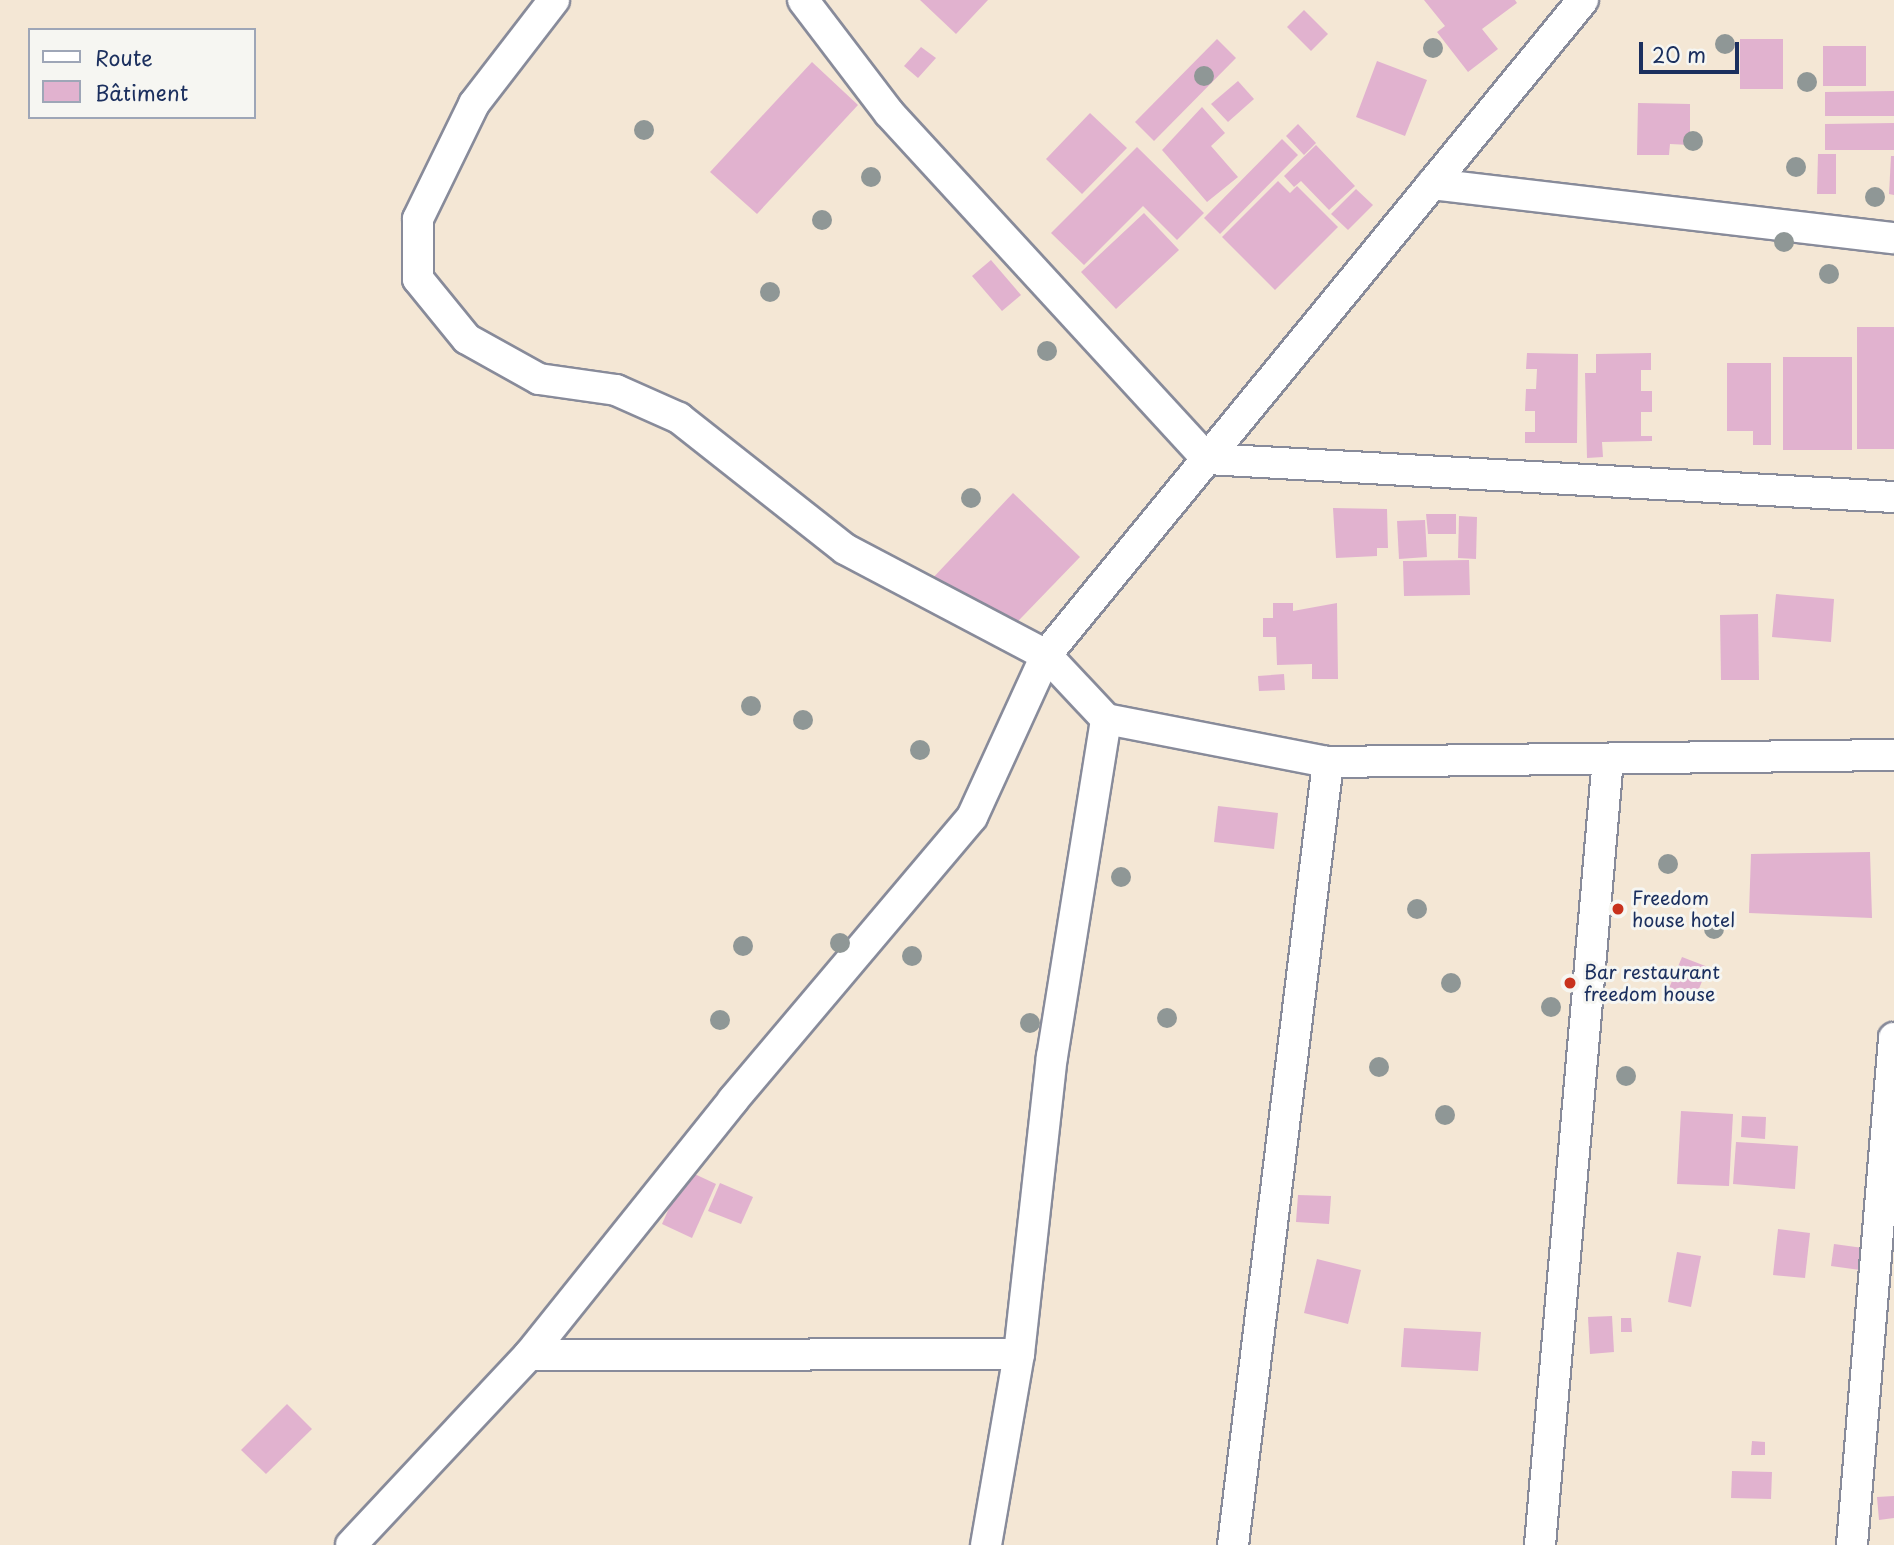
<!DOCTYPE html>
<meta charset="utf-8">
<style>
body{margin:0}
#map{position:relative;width:1894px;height:1545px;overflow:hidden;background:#f4e7d5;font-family:"Playpen Sans",sans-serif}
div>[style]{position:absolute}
.building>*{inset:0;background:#e1b2cf}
.roads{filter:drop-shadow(2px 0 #888b9a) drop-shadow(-2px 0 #888b9a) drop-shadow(0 2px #888b9a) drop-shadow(0 -2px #888b9a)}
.minor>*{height:30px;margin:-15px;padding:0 15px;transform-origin:15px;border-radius:15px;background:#fff}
.trees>*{width:20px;height:20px;margin:-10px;border-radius:50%;background:#8f9796}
.dots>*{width:19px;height:19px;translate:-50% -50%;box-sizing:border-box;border:4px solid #f6f6f2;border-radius:50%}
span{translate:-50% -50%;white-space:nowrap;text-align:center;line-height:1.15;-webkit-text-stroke:6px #f6f6f2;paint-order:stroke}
.poi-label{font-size:19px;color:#1b2f5e}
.left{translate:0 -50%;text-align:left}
.legend{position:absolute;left:28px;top:28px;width:228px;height:91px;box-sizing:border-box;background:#f6f6f2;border:2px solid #9ea6b7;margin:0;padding:9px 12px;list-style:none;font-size:21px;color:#1b2f5e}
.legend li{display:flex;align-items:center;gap:14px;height:35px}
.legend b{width:35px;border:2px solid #9ea6b7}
.scale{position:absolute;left:1639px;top:42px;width:100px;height:32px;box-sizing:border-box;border:4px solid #1b2f5e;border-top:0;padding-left:9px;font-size:21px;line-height:24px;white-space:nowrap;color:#1b2f5e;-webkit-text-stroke:5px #f6f6f2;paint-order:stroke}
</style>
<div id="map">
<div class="building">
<div style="clip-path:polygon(920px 0,988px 0,956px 34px)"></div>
<div style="clip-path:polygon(1424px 0,1515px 0,1517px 3px,1482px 29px,1498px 49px,1468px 72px,1437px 32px,1445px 26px)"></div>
<div style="clip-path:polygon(1304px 10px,1328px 34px,1311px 51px,1287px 27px)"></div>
<div style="clip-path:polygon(1217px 39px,1236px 58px,1154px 141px,1135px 122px)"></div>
<div style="clip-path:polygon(1740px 39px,1783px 39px,1783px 89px,1740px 89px)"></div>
<div style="clip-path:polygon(1823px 46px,1866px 46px,1866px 86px,1823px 86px)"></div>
<div style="clip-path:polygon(921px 47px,936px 58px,918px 78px,904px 66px)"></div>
<div style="clip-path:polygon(1377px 61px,1427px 80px,1405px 136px,1356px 117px)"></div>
<div style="clip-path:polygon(812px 62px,858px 105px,757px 214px,710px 172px)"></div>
<div style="clip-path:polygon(1238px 81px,1254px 99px,1228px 122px,1211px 104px)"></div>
<div style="clip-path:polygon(1894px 91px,1894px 116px,1825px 116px,1825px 92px)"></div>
<div style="clip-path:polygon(1638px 103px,1690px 104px,1690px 145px,1670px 144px,1669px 155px,1637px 155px)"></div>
<div style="clip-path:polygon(1202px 107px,1225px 133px,1211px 146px,1238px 177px,1207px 202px,1162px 150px)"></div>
<div style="clip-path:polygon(1090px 113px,1127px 148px,1082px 194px,1046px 159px)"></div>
<div style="clip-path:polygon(1894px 123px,1894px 150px,1825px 150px,1825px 124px)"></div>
<div style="clip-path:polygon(1298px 124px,1316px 143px,1304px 155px,1286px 136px)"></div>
<div style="clip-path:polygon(1282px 139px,1298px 155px,1220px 234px,1204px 218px)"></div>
<div style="clip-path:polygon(1316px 145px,1355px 186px,1329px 210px,1301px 181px,1294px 187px,1284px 176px)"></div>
<div style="clip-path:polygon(1137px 147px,1204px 213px,1177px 240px,1143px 206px,1084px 265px,1051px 233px)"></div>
<div style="clip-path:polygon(1818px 154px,1836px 154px,1836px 194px,1817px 194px)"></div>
<div style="clip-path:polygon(1891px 156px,1894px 156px,1894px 195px,1889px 194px)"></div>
<div style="clip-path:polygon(1278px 181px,1290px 193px,1297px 186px,1338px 227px,1275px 290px,1222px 237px)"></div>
<div style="clip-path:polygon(1356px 189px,1373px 205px,1348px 230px,1331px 214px)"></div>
<div style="clip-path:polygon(1144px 213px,1179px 250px,1116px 309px,1081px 272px)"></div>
<div style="clip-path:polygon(991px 260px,1021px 295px,1002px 311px,972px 276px)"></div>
<div style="clip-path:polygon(1857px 327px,1894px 327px,1894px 449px,1857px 449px)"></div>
<div style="clip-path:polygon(1527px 353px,1578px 354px,1577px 443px,1525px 443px,1525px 432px,1535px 432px,1535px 411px,1525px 411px,1526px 389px,1536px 389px,1537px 369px,1526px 369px)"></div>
<div style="clip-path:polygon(1651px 353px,1651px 370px,1641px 370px,1641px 391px,1652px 391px,1652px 412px,1641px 412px,1641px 436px,1652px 436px,1652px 441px,1602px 442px,1603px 457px,1587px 458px,1585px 373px,1596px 373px,1596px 354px)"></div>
<div style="clip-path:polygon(1783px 357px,1852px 357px,1852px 450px,1783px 450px)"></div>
<div style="clip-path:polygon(1727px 363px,1771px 363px,1771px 445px,1753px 445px,1753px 431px,1727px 431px)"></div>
<div style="clip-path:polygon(1013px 493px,1080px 557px,996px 644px,930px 581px)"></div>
<div style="clip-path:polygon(1333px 508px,1387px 509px,1388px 548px,1377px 548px,1377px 556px,1336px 558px)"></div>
<div style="clip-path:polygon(1426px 514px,1456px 514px,1456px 534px,1428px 534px)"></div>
<div style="clip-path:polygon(1459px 516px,1477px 517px,1476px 559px,1458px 558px)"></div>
<div style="clip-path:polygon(1425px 520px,1427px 557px,1399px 559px,1397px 521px)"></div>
<div style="clip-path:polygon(1469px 560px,1470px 595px,1404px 596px,1403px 561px)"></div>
<div style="clip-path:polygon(1776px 594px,1834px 599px,1831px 642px,1772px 637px)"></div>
<div style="clip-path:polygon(1273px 603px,1293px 603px,1293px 611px,1337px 603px,1338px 679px,1312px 679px,1312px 664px,1277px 665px,1276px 637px,1263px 637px,1263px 618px,1273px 618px)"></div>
<div style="clip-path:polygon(1758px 614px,1759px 680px,1721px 680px,1720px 615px)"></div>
<div style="clip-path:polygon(1284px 674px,1285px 690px,1259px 691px,1258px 676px)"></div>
<div style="clip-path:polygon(1218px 806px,1278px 813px,1274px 849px,1214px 842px)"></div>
<div style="clip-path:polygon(1870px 852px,1872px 918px,1749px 913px,1751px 854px)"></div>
<div style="clip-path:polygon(1682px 957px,1708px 967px,1693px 1003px,1667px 993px)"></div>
<div style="clip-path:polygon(1681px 1111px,1733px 1114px,1729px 1186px,1677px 1184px)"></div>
<div style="clip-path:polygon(1742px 1116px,1766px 1117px,1765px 1139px,1741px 1137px)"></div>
<div style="clip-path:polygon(1736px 1142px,1798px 1146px,1795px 1189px,1733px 1184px)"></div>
<div style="clip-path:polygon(686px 1170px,716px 1184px,692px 1238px,662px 1224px)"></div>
<div style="clip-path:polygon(720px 1183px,753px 1197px,741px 1224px,708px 1211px)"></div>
<div style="clip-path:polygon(1298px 1195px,1331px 1196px,1329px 1224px,1296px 1222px)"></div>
<div style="clip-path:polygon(1778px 1229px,1810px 1233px,1805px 1278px,1773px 1275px)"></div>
<div style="clip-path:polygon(1834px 1244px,1863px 1248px,1860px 1270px,1831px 1266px)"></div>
<div style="clip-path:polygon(1677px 1252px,1701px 1256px,1691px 1307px,1668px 1302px)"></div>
<div style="clip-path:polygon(1317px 1259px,1361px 1270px,1348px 1324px,1304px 1313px)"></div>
<div style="clip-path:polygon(1612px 1316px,1614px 1352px,1590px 1354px,1588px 1317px)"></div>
<div style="clip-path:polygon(1621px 1318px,1631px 1318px,1632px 1332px,1621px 1332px)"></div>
<div style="clip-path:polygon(1404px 1328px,1481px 1332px,1478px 1371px,1401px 1367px)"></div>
<div style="clip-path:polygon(287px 1404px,312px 1429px,266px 1474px,241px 1450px)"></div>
<div style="clip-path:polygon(1752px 1441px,1765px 1442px,1765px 1455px,1751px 1455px)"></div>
<div style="clip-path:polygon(1732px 1471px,1772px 1472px,1771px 1499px,1731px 1498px)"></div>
<div style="clip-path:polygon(1894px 1496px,1894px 1518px,1879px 1520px,1877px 1497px)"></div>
</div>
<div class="roads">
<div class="minor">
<div style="left:554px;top:0;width:131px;rotate:127.6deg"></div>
<div style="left:474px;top:104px;width:128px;rotate:116deg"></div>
<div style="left:418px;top:219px;width:60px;rotate:90deg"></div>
<div style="left:418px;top:279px;width:77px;rotate:50.8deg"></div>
<div style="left:467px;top:339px;width:82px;rotate:29.1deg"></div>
<div style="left:539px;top:379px;width:78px;rotate:8.1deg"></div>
<div style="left:616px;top:390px;width:69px;rotate:24deg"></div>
<div style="left:679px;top:418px;width:211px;rotate:38.3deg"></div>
<div style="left:845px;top:549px;width:227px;rotate:27.8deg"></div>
<div style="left:1046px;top:655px;width:88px;rotate:46.8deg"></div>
<div style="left:1106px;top:719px;width:226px;rotate:11deg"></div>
<div style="left:1328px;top:762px;width:566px;rotate:-0.71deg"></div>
<div style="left:803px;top:0;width:142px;rotate:52.7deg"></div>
<div style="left:889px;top:113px;width:470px;rotate:47.4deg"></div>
<div style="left:1207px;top:459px;width:688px;rotate:3.17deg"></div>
<div style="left:1432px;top:184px;width:465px;rotate:6.7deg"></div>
<div style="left:529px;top:1355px;width:490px;rotate:-0.1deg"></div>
<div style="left:351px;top:1545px;width:260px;rotate:-46.9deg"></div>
<div style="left:529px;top:1355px;width:327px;rotate:-51.3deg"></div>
<div style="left:733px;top:1100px;width:370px;rotate:-49.8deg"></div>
<div style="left:972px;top:817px;width:178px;rotate:-65.4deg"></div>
<div style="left:1046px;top:655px;width:847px;rotate:-50.65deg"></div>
<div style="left:986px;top:1545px;width:194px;rotate:-80.2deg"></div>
<div style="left:1019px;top:1354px;width:299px;rotate:-83.7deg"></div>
<div style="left:1052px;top:1057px;width:342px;rotate:-80.9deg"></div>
<div style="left:1233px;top:1545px;width:789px;rotate:-83.08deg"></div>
<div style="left:1540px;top:1545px;width:789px;rotate:-85.06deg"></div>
<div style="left:1852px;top:1545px;width:509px;rotate:-85.26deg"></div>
</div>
</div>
<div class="trees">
<div style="left:1725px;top:44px"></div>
<div style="left:1433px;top:48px"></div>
<div style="left:1204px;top:76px"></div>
<div style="left:1807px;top:82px"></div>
<div style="left:644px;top:130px"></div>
<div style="left:1693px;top:141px"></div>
<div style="left:1796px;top:167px"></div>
<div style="left:871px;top:177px"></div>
<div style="left:1875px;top:197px"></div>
<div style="left:822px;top:220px"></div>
<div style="left:1784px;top:242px"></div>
<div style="left:1829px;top:274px"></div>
<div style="left:770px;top:292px"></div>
<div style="left:1047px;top:351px"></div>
<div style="left:971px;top:498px"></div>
<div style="left:751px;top:706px"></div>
<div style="left:803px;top:720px"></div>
<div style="left:920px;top:750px"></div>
<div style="left:1668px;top:864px"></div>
<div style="left:1121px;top:877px"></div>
<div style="left:1417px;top:909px"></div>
<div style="left:1714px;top:929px"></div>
<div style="left:840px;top:943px"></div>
<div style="left:743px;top:946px"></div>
<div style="left:912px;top:956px"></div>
<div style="left:1451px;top:983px"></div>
<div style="left:1551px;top:1007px"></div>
<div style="left:1167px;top:1018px"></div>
<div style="left:720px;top:1020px"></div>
<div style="left:1030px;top:1023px"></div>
<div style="left:1379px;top:1067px"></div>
<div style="left:1626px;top:1076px"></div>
<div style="left:1445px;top:1115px"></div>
</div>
<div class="dots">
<div style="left:1618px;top:909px;background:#c8321e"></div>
<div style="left:1570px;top:983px;background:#c8321e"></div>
</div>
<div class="poi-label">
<span class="left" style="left:1632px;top:909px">Freedom<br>house hotel</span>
<span class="left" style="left:1584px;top:983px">Bar restaurant<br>freedom house</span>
</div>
<ul class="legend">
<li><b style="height:9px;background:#fff"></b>Route</li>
<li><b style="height:19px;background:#e1b2cf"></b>Bâtiment</li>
</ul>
<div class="scale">20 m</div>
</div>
